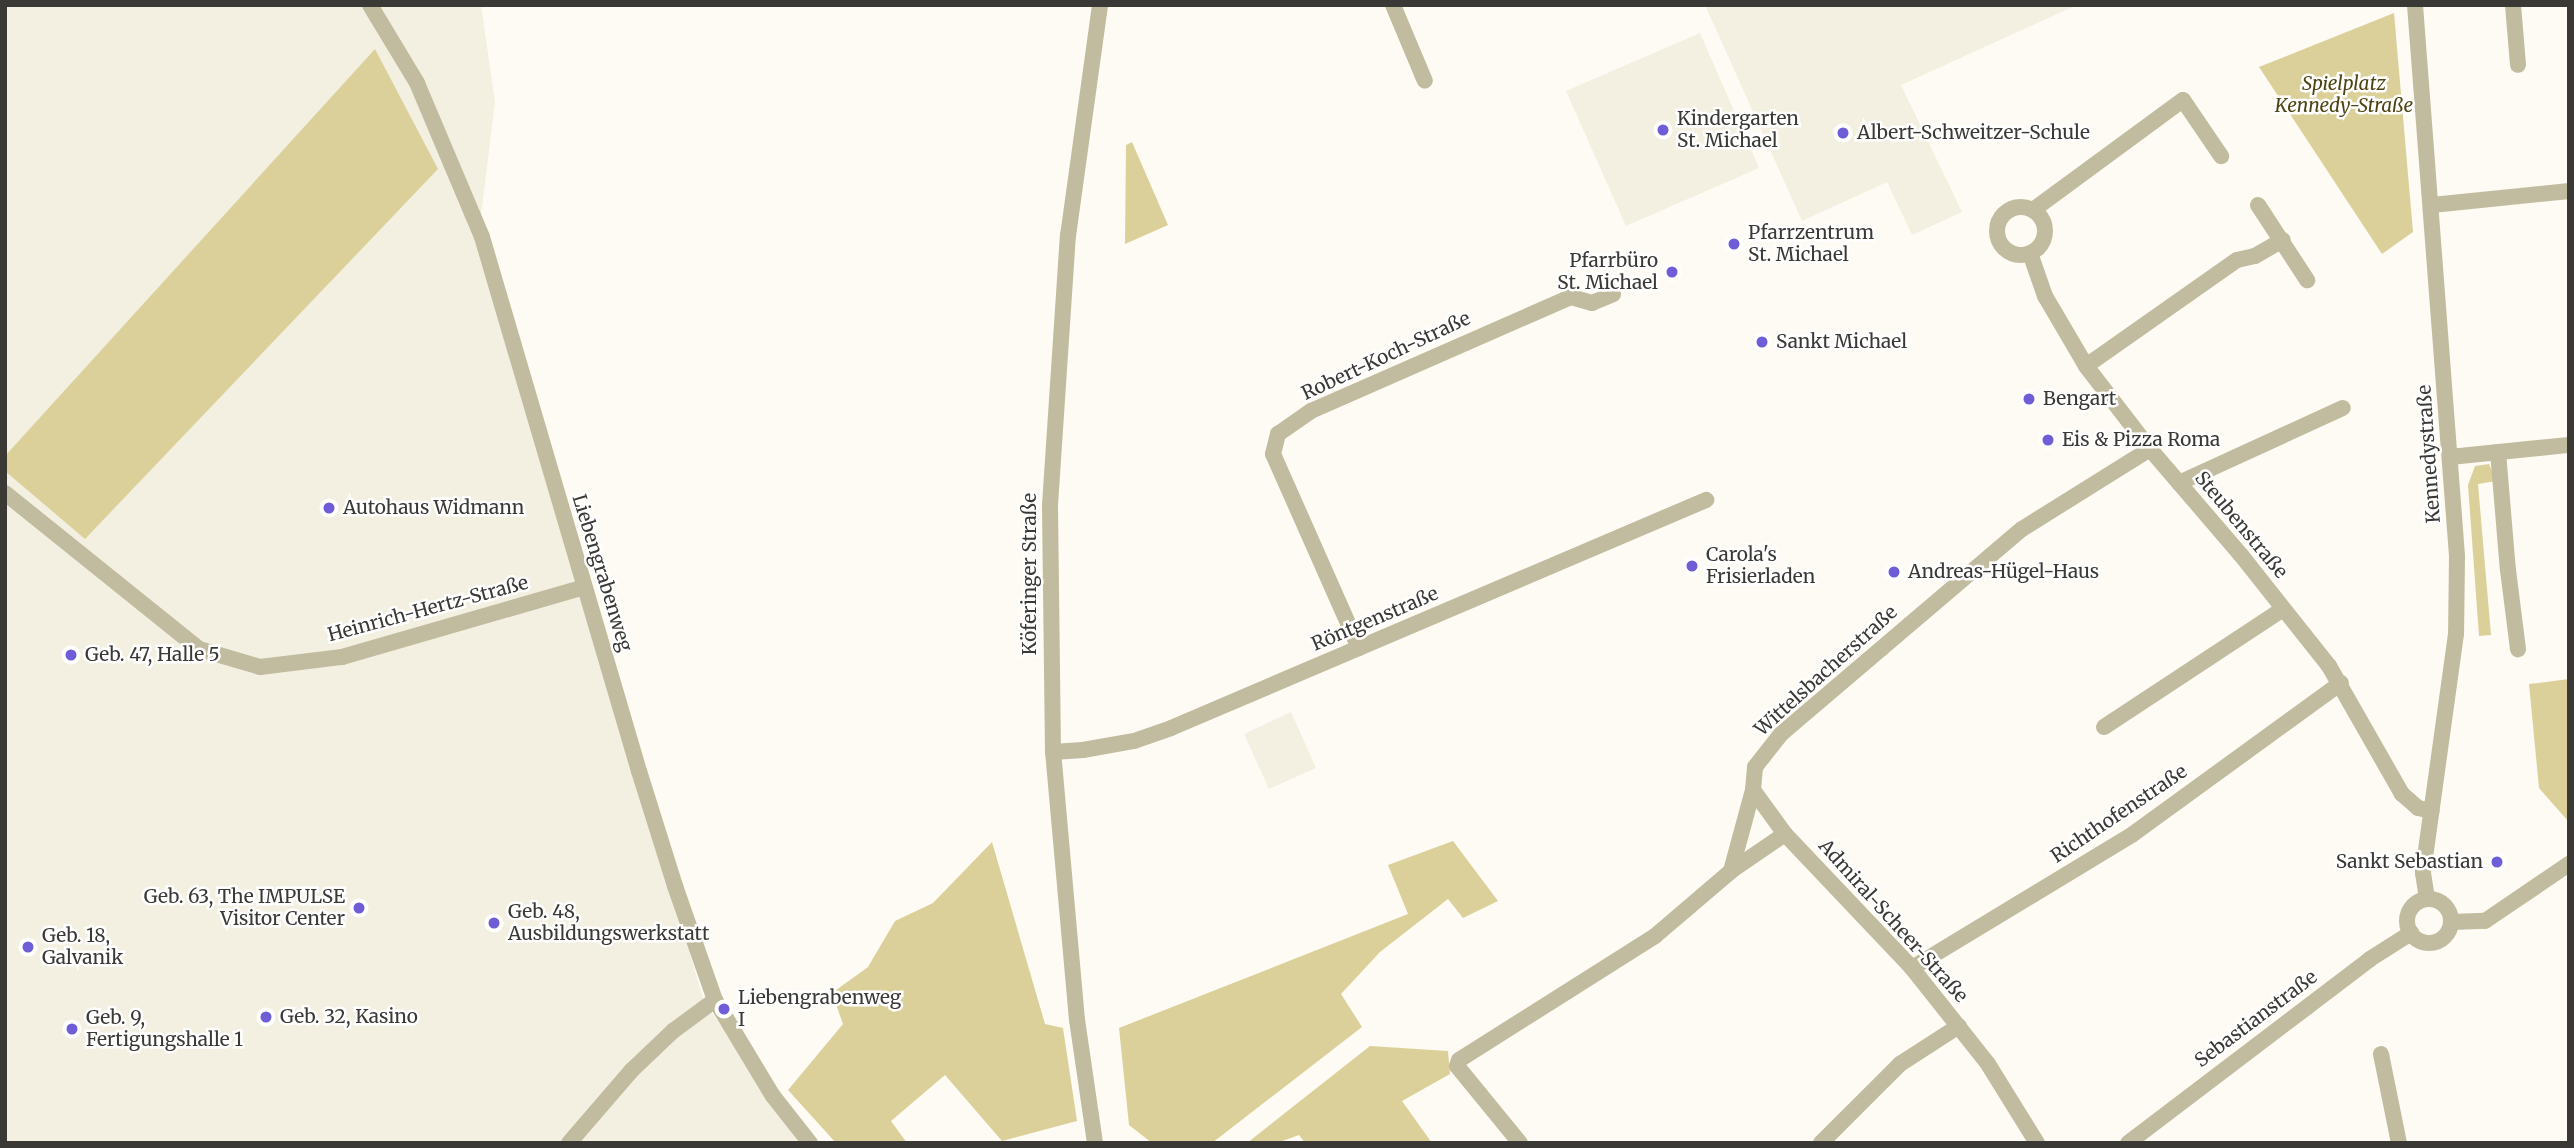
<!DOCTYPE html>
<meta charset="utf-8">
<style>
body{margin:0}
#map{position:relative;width:2574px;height:1148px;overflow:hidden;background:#fdfbf3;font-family:Merriweather,serif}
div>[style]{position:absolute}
.built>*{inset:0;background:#f3f0e1}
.green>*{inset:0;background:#dcd09a}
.minor>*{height:16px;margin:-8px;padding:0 8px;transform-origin:8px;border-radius:8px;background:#c1bb9f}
.minor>.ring{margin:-8px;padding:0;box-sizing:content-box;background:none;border:16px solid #c1bb9f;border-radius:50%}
.dots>*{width:19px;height:19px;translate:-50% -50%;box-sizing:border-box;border:4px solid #fff;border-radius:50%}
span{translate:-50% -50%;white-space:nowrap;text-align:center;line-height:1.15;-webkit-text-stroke:5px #fff;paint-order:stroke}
.park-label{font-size:19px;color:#4e4412;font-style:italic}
.poi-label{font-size:19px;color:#3a3936}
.left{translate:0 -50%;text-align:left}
.right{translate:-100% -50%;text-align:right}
.street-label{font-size:19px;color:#3a3936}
.frame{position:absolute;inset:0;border:7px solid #3a3936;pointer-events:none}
</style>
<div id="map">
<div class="built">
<div style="clip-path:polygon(5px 5px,481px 5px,495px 102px,477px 248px,704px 1001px,799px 1143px,5px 1143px)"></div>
<div style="clip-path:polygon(1705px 5px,2077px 5px,1901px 85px,1962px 212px,1912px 235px,1887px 182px,1802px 221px)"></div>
<div style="clip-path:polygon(1700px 33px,1759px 168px,1626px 226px,1566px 91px)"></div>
<div style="clip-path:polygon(1291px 712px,1316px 768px,1269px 789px,1244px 734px)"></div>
</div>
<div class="green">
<div style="clip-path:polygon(2394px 13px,2413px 232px,2382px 254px,2259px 67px)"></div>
<div style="clip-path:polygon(375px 49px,438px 169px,85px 539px,5px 471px,5px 456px)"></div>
<div style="clip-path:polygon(1132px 142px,1168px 225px,1125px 244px,1126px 145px)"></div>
<div style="clip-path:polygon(2489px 464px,2496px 481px,2478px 484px,2491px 635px,2479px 636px,2468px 485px,2475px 466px)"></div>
<div style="clip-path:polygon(2569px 679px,2569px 820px,2568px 821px,2539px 788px,2529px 684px)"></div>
<div style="clip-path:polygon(1453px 841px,1498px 901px,1463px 918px,1448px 899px,1380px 952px,1341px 994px,1362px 1027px,1212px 1143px,1152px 1143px,1129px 1125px,1119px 1028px,1408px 914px,1388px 865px)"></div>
<div style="clip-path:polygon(992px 842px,1045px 1024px,1063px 1028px,1077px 1121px,1002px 1141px,945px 1075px,891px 1121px,907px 1143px,836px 1143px,788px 1090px,843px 1024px,832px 993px,868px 967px,895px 921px,933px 903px)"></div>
<div style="clip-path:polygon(1370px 1046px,1448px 1051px,1450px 1074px,1402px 1101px,1432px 1143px,1305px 1143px,1299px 1135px,1277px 1143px,1247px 1143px)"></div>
</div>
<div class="minor">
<div style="left:370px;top:5px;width:91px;rotate:58.9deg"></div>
<div style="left:417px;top:83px;width:167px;rotate:67.1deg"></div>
<div style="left:482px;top:237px;width:557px;rotate:73.62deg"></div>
<div style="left:639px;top:771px;width:121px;rotate:72.6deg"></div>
<div style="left:675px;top:886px;width:121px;rotate:70.7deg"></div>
<div style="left:715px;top:1000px;width:112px;rotate:58.9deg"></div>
<div style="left:773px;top:1096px;width:60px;rotate:51.8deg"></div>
<div style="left:1393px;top:5px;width:82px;rotate:67.2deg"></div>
<div style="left:2415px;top:5px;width:553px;rotate:85.64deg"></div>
<div style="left:2457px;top:556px;width:78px;rotate:90.7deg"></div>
<div style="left:2456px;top:634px;width:241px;rotate:97.9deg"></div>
<div style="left:2423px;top:873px;width:26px;rotate:81deg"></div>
<div style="left:2513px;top:5px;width:60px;rotate:85.2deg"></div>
<div style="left:2258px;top:205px;width:90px;rotate:56.8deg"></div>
<div style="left:2432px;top:205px;width:138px;rotate:-5.8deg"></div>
<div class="ring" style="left:1997px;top:207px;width:32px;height:32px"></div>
<div style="left:2033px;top:210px;width:186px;rotate:-36.3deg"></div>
<div style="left:2183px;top:100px;width:68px;rotate:55.8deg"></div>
<div style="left:2030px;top:253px;width:46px;rotate:70.8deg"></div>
<div style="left:2045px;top:296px;width:81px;rotate:59.6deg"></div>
<div style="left:2086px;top:366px;width:105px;rotate:52.4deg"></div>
<div style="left:2150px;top:449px;width:140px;rotate:49.4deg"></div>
<div style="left:2241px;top:555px;width:142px;rotate:51.6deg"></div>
<div style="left:2329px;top:666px;width:147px;rotate:60.3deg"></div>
<div style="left:2402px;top:794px;width:21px;rotate:41deg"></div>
<div style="left:2418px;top:808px;width:14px;rotate:12deg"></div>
<div style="left:2086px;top:366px;width:184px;rotate:-35.1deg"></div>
<div style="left:2237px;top:260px;width:18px;rotate:-13deg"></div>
<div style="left:2255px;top:256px;width:32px;rotate:-30deg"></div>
<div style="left:2498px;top:452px;width:118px;rotate:85.2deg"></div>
<div style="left:2508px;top:570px;width:80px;rotate:82.8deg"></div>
<div style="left:2450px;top:457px;width:120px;rotate:-5.8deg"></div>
<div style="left:2179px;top:483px;width:180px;rotate:-24.6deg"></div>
<div style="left:5px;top:493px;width:249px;rotate:38.8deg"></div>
<div style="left:199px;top:649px;width:64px;rotate:16.4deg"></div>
<div style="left:260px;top:667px;width:83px;rotate:-7deg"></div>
<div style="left:342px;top:657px;width:252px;rotate:-16.1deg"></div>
<div style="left:1359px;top:648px;width:212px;rotate:-113.9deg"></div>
<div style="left:1273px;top:454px;width:21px;rotate:-76deg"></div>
<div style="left:1278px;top:434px;width:40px;rotate:-34.9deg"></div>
<div style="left:1311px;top:411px;width:284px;rotate:-23.7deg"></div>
<div style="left:1571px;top:297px;width:22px;rotate:16deg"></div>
<div style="left:1592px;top:303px;width:23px;rotate:-23deg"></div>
<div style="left:2104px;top:727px;width:214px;rotate:-33.4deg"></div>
<div style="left:1053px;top:752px;width:30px;rotate:-4deg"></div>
<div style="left:1083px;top:750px;width:52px;rotate:-10deg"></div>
<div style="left:1134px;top:741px;width:39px;rotate:-19deg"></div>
<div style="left:1171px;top:728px;width:582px;rotate:-23.08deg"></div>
<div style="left:1753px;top:790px;width:54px;rotate:54deg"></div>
<div style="left:1785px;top:834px;width:65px;rotate:145.6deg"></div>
<div style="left:1731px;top:871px;width:84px;rotate:-74.8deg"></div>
<div style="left:1753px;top:790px;width:23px;rotate:-85deg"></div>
<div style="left:1755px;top:767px;width:42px;rotate:-51.8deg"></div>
<div style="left:1781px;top:734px;width:316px;rotate:-40.4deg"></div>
<div style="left:2022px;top:529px;width:151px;rotate:-32deg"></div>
<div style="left:1785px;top:834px;width:185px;rotate:46.5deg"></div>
<div style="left:1912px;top:968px;width:122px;rotate:51.6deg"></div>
<div style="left:1988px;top:1064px;width:93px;rotate:58.2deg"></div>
<div class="ring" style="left:2407px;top:899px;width:28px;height:28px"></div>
<div style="left:2451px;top:922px;width:34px;rotate:-2deg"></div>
<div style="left:2485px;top:921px;width:102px;rotate:-34.2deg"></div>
<div style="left:1912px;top:968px;width:258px;rotate:-31.2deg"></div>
<div style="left:2133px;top:834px;width:257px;rotate:-36deg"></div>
<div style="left:2381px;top:1054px;width:91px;rotate:78.6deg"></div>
<div style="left:569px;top:1143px;width:96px;rotate:-49.2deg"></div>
<div style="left:632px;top:1070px;width:57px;rotate:-43.6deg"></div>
<div style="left:673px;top:1031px;width:52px;rotate:-36.4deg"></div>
<div style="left:1095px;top:1143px;width:124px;rotate:-98.3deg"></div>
<div style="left:1077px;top:1020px;width:269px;rotate:-95.1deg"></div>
<div style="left:1053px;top:752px;width:247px;rotate:-90.7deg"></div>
<div style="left:1050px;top:505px;width:270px;rotate:-86.2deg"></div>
<div style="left:1068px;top:236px;width:233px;rotate:-82.1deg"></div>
<div style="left:1520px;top:1143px;width:99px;rotate:-129.3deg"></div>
<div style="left:1457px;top:1066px;width:6px;rotate:-72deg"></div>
<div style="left:1459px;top:1060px;width:232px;rotate:-32.3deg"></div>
<div style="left:1655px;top:936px;width:100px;rotate:-40.5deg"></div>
<div style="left:1821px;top:1143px;width:112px;rotate:-45deg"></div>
<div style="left:1900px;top:1064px;width:70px;rotate:-32.8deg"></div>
<div style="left:2128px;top:1143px;width:304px;rotate:-37.2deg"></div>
<div style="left:2370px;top:959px;width:49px;rotate:-32.4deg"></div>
</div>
<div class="dots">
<div style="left:1663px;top:130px;background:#6f5dd7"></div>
<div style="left:1843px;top:133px;background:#6f5dd7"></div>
<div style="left:1734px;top:244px;background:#6f5dd7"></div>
<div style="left:1672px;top:272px;background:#6f5dd7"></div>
<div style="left:1762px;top:342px;background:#6f5dd7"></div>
<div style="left:2029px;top:399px;background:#6f5dd7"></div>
<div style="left:2048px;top:440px;background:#6f5dd7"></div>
<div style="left:329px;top:508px;background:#6f5dd7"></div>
<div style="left:1692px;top:566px;background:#6f5dd7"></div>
<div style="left:1894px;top:572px;background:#6f5dd7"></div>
<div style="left:71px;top:655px;background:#6f5dd7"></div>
<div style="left:2497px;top:862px;background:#6f5dd7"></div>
<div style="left:359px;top:908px;background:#6f5dd7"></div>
<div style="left:494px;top:923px;background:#6f5dd7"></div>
<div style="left:28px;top:947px;background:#6f5dd7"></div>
<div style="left:724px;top:1009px;background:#6f5dd7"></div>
<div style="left:266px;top:1017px;background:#6f5dd7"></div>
<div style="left:72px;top:1029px;background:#6f5dd7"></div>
</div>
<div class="park-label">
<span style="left:2344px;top:95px">Spielplatz<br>Kennedy-Straße</span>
</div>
<div class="poi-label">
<span class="left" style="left:1677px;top:130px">Kindergarten<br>St. Michael</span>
<span class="left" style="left:1857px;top:133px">Albert-Schweitzer-Schule</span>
<span class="left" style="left:1748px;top:244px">Pfarrzentrum<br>St. Michael</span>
<span class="right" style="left:1658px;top:272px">Pfarrbüro<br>St. Michael</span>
<span class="left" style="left:1776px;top:342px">Sankt Michael</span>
<span class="left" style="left:2043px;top:399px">Bengart</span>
<span class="left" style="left:2062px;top:440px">Eis &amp; Pizza Roma</span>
<span class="left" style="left:343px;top:508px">Autohaus Widmann</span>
<span class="left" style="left:1706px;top:566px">Carola's<br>Frisierladen</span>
<span class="left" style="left:1908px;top:572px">Andreas-Hügel-Haus</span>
<span class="left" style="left:85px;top:655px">Geb. 47, Halle 5</span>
<span class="right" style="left:2483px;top:862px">Sankt Sebastian</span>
<span class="right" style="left:345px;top:908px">Geb. 63, The IMPULSE<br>Visitor Center</span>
<span class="left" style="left:508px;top:923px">Geb. 48,<br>Ausbildungswerkstatt</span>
<span class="left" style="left:42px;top:947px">Geb. 18,<br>Galvanik</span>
<span class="left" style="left:738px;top:1009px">Liebengrabenweg<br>I</span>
<span class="left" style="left:280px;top:1017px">Geb. 32, Kasino</span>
<span class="left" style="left:86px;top:1029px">Geb. 9,<br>Fertigungshalle 1</span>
</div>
<div class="street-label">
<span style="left:1386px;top:356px;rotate:-25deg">Robert-Koch-Straße</span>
<span style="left:2429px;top:454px;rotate:-94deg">Kennedystraße</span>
<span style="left:2241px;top:525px;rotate:50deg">Steubenstraße</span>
<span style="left:602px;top:573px;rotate:73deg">Liebengrabenweg</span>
<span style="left:1030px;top:574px;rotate:-90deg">Köferinger Straße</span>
<span style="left:428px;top:609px;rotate:-15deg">Heinrich-Hertz-Straße</span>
<span style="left:1375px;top:619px;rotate:-23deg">Röntgenstraße</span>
<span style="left:1826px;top:671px;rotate:-42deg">Wittelsbacherstraße</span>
<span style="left:2119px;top:814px;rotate:-34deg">Richthofenstraße</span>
<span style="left:1893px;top:921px;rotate:48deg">Admiral-Scheer-Straße</span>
<span style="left:2256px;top:1019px;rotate:-37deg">Sebastianstraße</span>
</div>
<div class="frame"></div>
</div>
